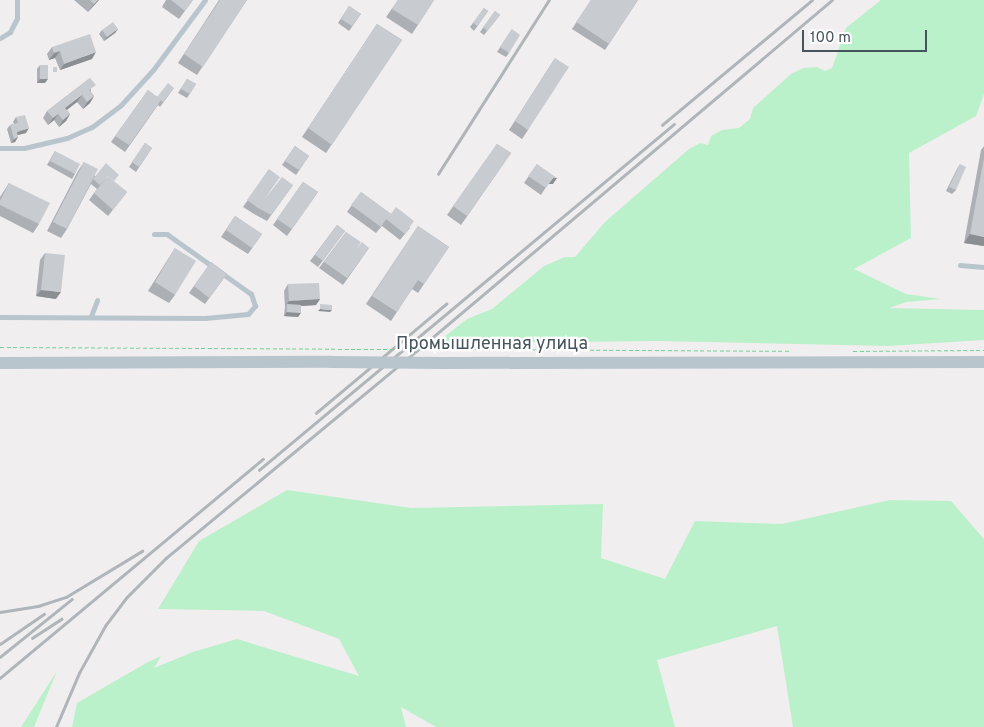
<!DOCTYPE html>
<meta charset="utf-8">
<style>
body{margin:0}
#map{position:relative;width:984px;height:727px;overflow:hidden;background:#f1eeef;font-family:Overpass,sans-serif}
div>[style]{position:absolute}
.green>*{inset:0;background:#bbf1ca}
.path>*{height:1px;margin-top:-0.5px;transform-origin:0;background:repeating-linear-gradient(90deg,#71d098 0 4px,transparent 0 6.5px)}
.service>*{height:5px;margin:-2.5px;padding:0 2.5px;transform-origin:2.5px;border-radius:2.5px;background:#b9c5cc}
.tertiary>*{height:12px;margin:-6px;padding:0 6px;transform-origin:6px;border-radius:6px;background:#b9c5cc}
.rail>*{height:2.5px;margin:-1.25px;padding:0 1.25px;transform-origin:1.25px;border-radius:1.25px;background:#b0b5b9}
.path-bridge>*{height:1px;margin-top:-0.5px;transform-origin:0;background:repeating-linear-gradient(90deg,#71d098 0 4px,transparent 0 6.5px)}
.tertiary-bridge>*{height:12px;margin:-6px;padding:0 6px;transform-origin:6px;border-radius:6px;background:#b9c5cc}
.wall>*{inset:0;background:#acafb4}
.shaded-wall>*{inset:0;background:#8c8f92}
.building>*{inset:0;background:#c8ccd1}
span{translate:-50% -50%;white-space:nowrap;text-align:center;line-height:1.15;-webkit-text-stroke:4.5px #fff;paint-order:stroke}
.street-label{font-size:18px;color:#46545d}
.scale{position:absolute;left:802px;top:30px;width:125px;height:22px;box-sizing:border-box;border:2px solid #46545d;border-top:0;padding-left:6px;font-size:15px;line-height:18px;white-space:nowrap;color:#46545d;-webkit-text-stroke:4px #fff;paint-order:stroke}
</style>
<div id="map">
<div class="green">
<div style="clip-path:polygon(881px 0,984px 0,984px 94px,976px 116px,909px 153px,911px 238px,854px 269px,906px 294px,941px 299px,907px 302px,889px 308px,984px 310px,984px 340px,888px 346px,657px 341px,446px 343px,444px 337px,467px 319px,492px 309px,544px 266px,565px 257px,575px 257px,605px 222px,689px 149px,700px 143px,708px 145px,711px 136px,722px 130px,739px 128px,750px 119px,753px 108px,791px 74px,803px 68px,817px 67px,825px 71px,832px 68px,846px 28px)"></div>
<div style="clip-path:polygon(287px 490px,411px 508px,603px 504px,601px 558px,665px 579px,695px 521px,782px 524px,890px 500px,951px 501px,984px 539px,984px 727px,793px 727px,777px 626px,657px 660px,675px 727px,436px 727px,401px 707px,406px 727px,72px 727px,77px 703px,148px 662px,161px 656px,154px 668px,193px 652px,237px 639px,359px 676px,339px 639px,264px 611px,158px 609px,199px 541px)"></div>
<div style="clip-path:polygon(57px 671px,34px 727px,21px 727px)"></div>
</div>
<div class="path">
<div style="left:0;top:347px;width:338px;rotate:0.3deg"></div>
<div style="left:447px;top:349px;width:342px;rotate:0.3deg"></div>
<div style="left:853px;top:351px;width:131px;rotate:-0.4deg"></div>
</div>
<div class="service">
<div style="left:0;top:38px;width:12px;rotate:-31deg"></div>
<div style="left:10px;top:32px;width:16px;rotate:-63deg"></div>
<div style="left:17px;top:18px;width:18px;rotate:-90deg"></div>
<div style="left:0;top:148px;width:24px"></div>
<div style="left:24px;top:148px;width:44px;rotate:-13.1deg"></div>
<div style="left:67px;top:138px;width:27px;rotate:-24deg"></div>
<div style="left:92px;top:127px;width:36px;rotate:-37deg"></div>
<div style="left:121px;top:105px;width:47px;rotate:-47.6deg"></div>
<div style="left:153px;top:70px;width:87px;rotate:-53.4deg"></div>
<div style="left:960px;top:265px;width:24px;rotate:5deg"></div>
<div style="left:91px;top:316px;width:17px;rotate:-69deg"></div>
<div style="left:0;top:317px;width:205px;rotate:0.3deg"></div>
<div style="left:205px;top:318px;width:43px;rotate:-5.3deg"></div>
<div style="left:248px;top:314px;width:11px;rotate:-49deg"></div>
<div style="left:255px;top:306px;width:13px;rotate:-108deg"></div>
<div style="left:251px;top:294px;width:103px;rotate:-144.5deg"></div>
<div style="left:167px;top:234px;width:13px;rotate:180deg"></div>
</div>
<div class="tertiary">
<div style="left:0;top:363px;width:331px;rotate:-0.2deg"></div>
<div style="left:443px;top:363px;width:541px;rotate:-0.11deg"></div>
</div>
<div class="rail">
<div style="left:662px;top:125px;width:195px;rotate:-39.8deg"></div>
<div style="left:438px;top:174px;width:206px;rotate:-57.5deg"></div>
<div style="left:316px;top:413px;width:170px;rotate:-40deg"></div>
<div style="left:259px;top:470px;width:540px;rotate:-39.82deg"></div>
<div style="left:0;top:612px;width:38px;rotate:-9deg"></div>
<div style="left:38px;top:606px;width:29px;rotate:-18deg"></div>
<div style="left:66px;top:597px;width:89px;rotate:-31.2deg"></div>
<div style="left:32px;top:638px;width:35px;rotate:-33deg"></div>
<div style="left:0;top:644px;width:53px;rotate:-34.3deg"></div>
<div style="left:0;top:657px;width:92px;rotate:-38.9deg"></div>
<div style="left:0;top:678px;width:342px;rotate:-39.8deg"></div>
<div style="left:56px;top:727px;width:59px;rotate:-66.9deg"></div>
<div style="left:79px;top:673px;width:54px;rotate:-61deg"></div>
<div style="left:105px;top:626px;width:36px;rotate:-53deg"></div>
<div style="left:127px;top:597px;width:55px;rotate:-45deg"></div>
<div style="left:166px;top:558px;width:339px;rotate:-39.6deg"></div>
<div style="left:427px;top:342px;width:530px;rotate:-40.18deg"></div>
</div>
<div class="path-bridge">
<div style="left:338px;top:349px;width:109px"></div>
</div>
<div class="tertiary-bridge">
<div style="left:331px;top:362px;width:112px;rotate:0.5deg"></div>
</div>
<div class="wall">
<div style="clip-path:polygon(74px 0,99px 0,88px 12px)"></div>
<div style="clip-path:polygon(166px 0,193px 0,179px 19px,162px 7px)"></div>
<div style="clip-path:polygon(219px 0,247px 0,197px 75px,178px 63px)"></div>
<div style="clip-path:polygon(398px 0,434px 0,412px 34px,386px 17px)"></div>
<div style="clip-path:polygon(591px 0,638px 0,605px 50px,572px 29px)"></div>
<div style="clip-path:polygon(349px 6px,361px 14px,349px 31px,338px 23px)"></div>
<div style="clip-path:polygon(484px 8px,488px 11px,474px 31px,470px 27px)"></div>
<div style="clip-path:polygon(495px 11px,500px 15px,484px 35px,480px 32px)"></div>
<div style="clip-path:polygon(377px 24px,402px 40px,326px 153px,302px 137px)"></div>
<div style="clip-path:polygon(118px 29px,115px 33px,104px 41px,99px 34px,102px 30px)"></div>
<div style="clip-path:polygon(512px 29px,509px 53px,506px 57px,497px 52px)"></div>
<div style="clip-path:polygon(52px 47px,92px 59px,60px 70px,55px 58px,49px 60px,47px 54px)"></div>
<div style="clip-path:polygon(555px 58px,528px 130px,522px 139px,509px 130px)"></div>
<div style="clip-path:polygon(40px 65px,45px 83px,37px 83px,37px 69px)"></div>
<div style="clip-path:polygon(90px 78px,91px 92px,94px 96px,90px 103px,83px 109px,77px 102px,67px 110px,70px 114px,66px 121px,59px 127px,54px 120px,48px 125px,43px 118px,47px 111px)"></div>
<div style="clip-path:polygon(187px 79px,196px 84px,187px 98px,178px 93px)"></div>
<div style="clip-path:polygon(174px 88px,160px 107px,158px 105px,125px 152px,111px 142px,148px 90px,157px 97px)"></div>
<div style="clip-path:polygon(16px 117px,26px 133px,17px 135px,18px 137px,15px 142px,11px 143px,7px 129px,10px 125px,14px 124px,13px 122px)"></div>
<div style="clip-path:polygon(145px 143px,152px 148px,136px 172px,129px 167px)"></div>
<div style="clip-path:polygon(497px 144px,511px 153px,461px 225px,447px 215px)"></div>
<div style="clip-path:polygon(295px 146px,309px 156px,296px 175px,282px 165px)"></div>
<div style="clip-path:polygon(984px 146px,984px 246px,964px 243px,981px 150px)"></div>
<div style="clip-path:polygon(55px 151px,75px 174px,72px 179px,47px 165px)"></div>
<div style="clip-path:polygon(84px 162px,95px 176px,114px 182px,127px 192px,108px 216px,89px 200px,97px 189px,91px 184px,67px 229px,61px 238px,47px 231px,78px 171px)"></div>
<div style="clip-path:polygon(537px 164px,553px 184px,548px 184px,541px 195px,524px 183px)"></div>
<div style="clip-path:polygon(960px 164px,956px 190px,952px 194px,946px 191px,957px 169px)"></div>
<div style="clip-path:polygon(269px 169px,264px 200px,293px 185px,267px 221px,254px 214px,243px 207px)"></div>
<div style="clip-path:polygon(303px 182px,318px 192px,287px 236px,273px 225px)"></div>
<div style="clip-path:polygon(9px 183px,39px 224px,33px 233px,0 216px,0 197px)"></div>
<div style="clip-path:polygon(361px 192px,410px 228px,400px 240px,382px 226px,376px 233px,347px 212px)"></div>
<div style="clip-path:polygon(235px 216px,262px 234px,248px 254px,221px 237px)"></div>
<div style="clip-path:polygon(337px 225px,345px 231px,318px 267px,310px 261px)"></div>
<div style="clip-path:polygon(418px 226px,449px 247px,418px 293px,412px 289px,391px 321px,366px 304px)"></div>
<div style="clip-path:polygon(346px 232px,356px 250px,369px 248px,343px 285px,319px 268px)"></div>
<div style="clip-path:polygon(175px 248px,175px 295px,169px 303px,148px 291px)"></div>
<div style="clip-path:polygon(45px 253px,56px 299px,36px 296px,40px 260px)"></div>
<div style="clip-path:polygon(211px 262px,227px 274px,205px 304px,189px 293px)"></div>
<div style="clip-path:polygon(288px 284px,320px 299px,316px 305px,301px 306px,298px 317px,284px 316px,285px 307px,284px 291px)"></div>
</div>
<div class="shaded-wall">
<div style="clip-path:polygon(98px 0,99px 0,88px 12px,94px 4px)"></div>
<div style="clip-path:polygon(118px 29px,115px 33px,104px 41px,107px 37px)"></div>
<div style="clip-path:polygon(60px 51px,55px 58px,49px 60px,54px 53px)"></div>
<div style="clip-path:polygon(96px 52px,92px 59px,60px 70px,64px 64px)"></div>
<div style="clip-path:polygon(40px 79px,48px 79px,45px 83px,37px 83px)"></div>
<div style="clip-path:polygon(82px 95px,77px 102px,61px 114px,65px 108px)"></div>
<div style="clip-path:polygon(94px 96px,90px 103px,83px 109px,87px 102px)"></div>
<div style="clip-path:polygon(58px 114px,54px 120px,48px 125px,53px 118px)"></div>
<div style="clip-path:polygon(70px 114px,66px 121px,59px 127px,63px 120px)"></div>
<div style="clip-path:polygon(29px 128px,26px 133px,14px 136px,17px 132px)"></div>
<div style="clip-path:polygon(18px 137px,15px 142px,11px 143px,14px 139px)"></div>
<div style="clip-path:polygon(553px 178px,557px 178px,553px 184px,548px 184px)"></div>
<div style="clip-path:polygon(970px 234px,984px 237px,984px 246px,964px 243px)"></div>
<div style="clip-path:polygon(41px 290px,61px 292px,56px 299px,36px 296px)"></div>
<div style="clip-path:polygon(320px 299px,316px 305px,287px 307px,287px 304px,285px 307px,289px 301px)"></div>
<div style="clip-path:polygon(320px 309px,332px 310px,330px 312px,318px 311px)"></div>
<div style="clip-path:polygon(287px 312px,301px 313px,298px 317px,284px 316px)"></div>
</div>
<div class="building">
<div style="clip-path:polygon(90px 0,98px 0,94px 4px)"></div>
<div style="clip-path:polygon(171px 0,193px 0,185px 11px)"></div>
<div style="clip-path:polygon(220px 0,247px 0,203px 67px,184px 54px)"></div>
<div style="clip-path:polygon(398px 0,434px 0,418px 25px,392px 9px)"></div>
<div style="clip-path:polygon(591px 0,638px 0,609px 44px,576px 22px)"></div>
<div style="clip-path:polygon(349px 6px,361px 14px,352px 26px,341px 19px)"></div>
<div style="clip-path:polygon(484px 8px,488px 11px,477px 26px,473px 23px)"></div>
<div style="clip-path:polygon(495px 11px,500px 15px,487px 31px,483px 27px)"></div>
<div style="clip-path:polygon(113px 22px,118px 29px,107px 37px,102px 30px)"></div>
<div style="clip-path:polygon(377px 24px,402px 40px,332px 145px,308px 128px)"></div>
<div style="clip-path:polygon(512px 29px,520px 35px,509px 53px,500px 47px)"></div>
<div style="clip-path:polygon(90px 34px,96px 52px,64px 64px,60px 51px,54px 53px,52px 47px)"></div>
<div style="clip-path:polygon(555px 58px,569px 67px,528px 130px,515px 121px)"></div>
<div style="clip-path:polygon(40px 65px,48px 65px,48px 79px,40px 79px)"></div>
<div style="clip-path:polygon(53px 67px,57px 67px,57px 72px,53px 72px)"></div>
<div style="clip-path:polygon(90px 78px,96px 85px,89px 90px,94px 96px,87px 102px,82px 95px,65px 108px,70px 114px,63px 120px,58px 114px,53px 118px,47px 111px)"></div>
<div style="clip-path:polygon(187px 79px,196px 84px,190px 94px,181px 89px)"></div>
<div style="clip-path:polygon(168px 83px,174px 88px,163px 102px,157px 97px)"></div>
<div style="clip-path:polygon(148px 90px,161px 100px,129px 145px,115px 136px)"></div>
<div style="clip-path:polygon(25px 115px,29px 128px,17px 132px,18px 137px,14px 139px,10px 125px,18px 123px,16px 117px)"></div>
<div style="clip-path:polygon(145px 143px,152px 148px,139px 167px,132px 162px)"></div>
<div style="clip-path:polygon(497px 144px,511px 153px,467px 216px,453px 206px)"></div>
<div style="clip-path:polygon(295px 146px,309px 156px,299px 170px,285px 161px)"></div>
<div style="clip-path:polygon(55px 151px,80px 164px,75px 174px,50px 161px)"></div>
<div style="clip-path:polygon(984px 158px,984px 237px,970px 234px)"></div>
<div style="clip-path:polygon(84px 162px,98px 169px,67px 229px,53px 222px)"></div>
<div style="clip-path:polygon(106px 163px,119px 175px,114px 181px,108px 176px,100px 185px,93px 179px)"></div>
<div style="clip-path:polygon(537px 164px,557px 178px,553px 178px,546px 188px,528px 176px)"></div>
<div style="clip-path:polygon(960px 164px,966px 167px,956px 190px,949px 187px)"></div>
<div style="clip-path:polygon(269px 169px,280px 177px,264px 200px,282px 177px,293px 185px,271px 215px,258px 208px,247px 200px)"></div>
<div style="clip-path:polygon(108px 176px,127px 192px,113px 210px,94px 193px)"></div>
<div style="clip-path:polygon(303px 182px,318px 192px,292px 229px,277px 219px)"></div>
<div style="clip-path:polygon(9px 183px,50px 203px,39px 224px,0 205px,0 201px)"></div>
<div style="clip-path:polygon(361px 192px,391px 214px,396px 207px,414px 221px,405px 234px,386px 219px,381px 227px,351px 205px)"></div>
<div style="clip-path:polygon(235px 216px,262px 234px,252px 248px,226px 230px)"></div>
<div style="clip-path:polygon(337px 225px,345px 231px,323px 261px,315px 255px)"></div>
<div style="clip-path:polygon(418px 226px,449px 247px,424px 284px,418px 280px,397px 312px,372px 296px)"></div>
<div style="clip-path:polygon(346px 232px,361px 242px,356px 250px,362px 242px,369px 248px,347px 278px,324px 262px)"></div>
<div style="clip-path:polygon(175px 248px,196px 261px,175px 295px,155px 282px)"></div>
<div style="clip-path:polygon(45px 253px,65px 255px,61px 292px,41px 290px)"></div>
<div style="clip-path:polygon(211px 262px,227px 274px,209px 298px,194px 286px)"></div>
<div style="clip-path:polygon(319px 283px,320px 299px,289px 301px,288px 284px)"></div>
<div style="clip-path:polygon(287px 304px,301px 305px,301px 313px,287px 312px)"></div>
<div style="clip-path:polygon(320px 304px,332px 305px,332px 310px,320px 309px)"></div>
</div>
<div class="street-label">
<span style="left:492px;top:345px">Промышленная улица</span>
</div>
<div class="scale">100 m</div>
</div>
